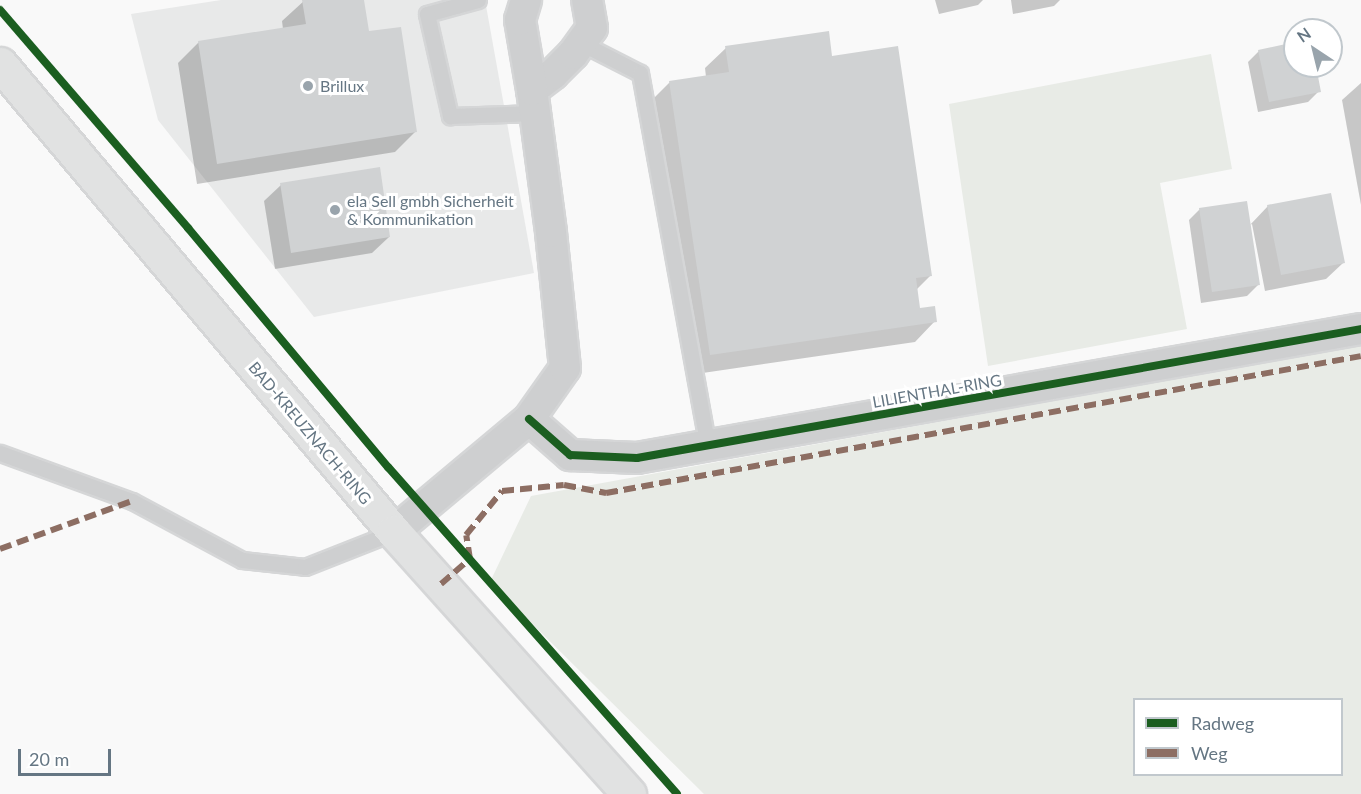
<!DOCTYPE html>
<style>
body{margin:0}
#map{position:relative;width:1361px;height:794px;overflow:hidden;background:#f9f9f9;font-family:Lato,sans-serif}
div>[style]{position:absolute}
.built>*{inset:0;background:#e8e9e9}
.green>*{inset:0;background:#e8ebe6}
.shadow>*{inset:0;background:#0003}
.building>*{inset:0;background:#d0d2d3}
.roads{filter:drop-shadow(2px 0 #d5d6d7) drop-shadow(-2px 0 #d5d6d7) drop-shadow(0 2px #d5d6d7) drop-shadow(0 -2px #d5d6d7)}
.lane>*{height:15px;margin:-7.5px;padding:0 7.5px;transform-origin:7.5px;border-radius:7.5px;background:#cecfd0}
.street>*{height:30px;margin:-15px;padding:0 15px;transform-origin:15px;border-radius:15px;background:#cecfd0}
.secondary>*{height:33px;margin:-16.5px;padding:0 16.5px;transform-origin:16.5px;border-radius:16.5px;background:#e1e2e2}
.quiet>*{height:6px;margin-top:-3px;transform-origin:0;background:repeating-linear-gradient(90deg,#8d6e63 0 12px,transparent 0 18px)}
.cycleway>*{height:8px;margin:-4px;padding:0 4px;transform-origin:4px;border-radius:4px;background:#1b5e20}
.dots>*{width:16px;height:16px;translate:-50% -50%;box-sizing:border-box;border:3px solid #fff;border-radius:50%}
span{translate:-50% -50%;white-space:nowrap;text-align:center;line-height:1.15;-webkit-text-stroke:6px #fff;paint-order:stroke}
.poi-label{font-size:16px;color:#657683}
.left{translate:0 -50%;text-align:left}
.street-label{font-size:16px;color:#657683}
.legend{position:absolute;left:1133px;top:698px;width:210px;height:78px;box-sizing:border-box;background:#fff;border:2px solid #c1c8cd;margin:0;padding:8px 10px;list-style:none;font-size:18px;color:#657683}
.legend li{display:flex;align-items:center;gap:12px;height:30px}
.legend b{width:30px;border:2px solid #c1c8cd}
.north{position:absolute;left:1283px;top:18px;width:60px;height:60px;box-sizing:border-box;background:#fff;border:2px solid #c1c8cd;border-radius:50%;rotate:325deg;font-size:16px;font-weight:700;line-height:24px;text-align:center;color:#657683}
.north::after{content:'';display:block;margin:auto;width:21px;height:27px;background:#99a4ac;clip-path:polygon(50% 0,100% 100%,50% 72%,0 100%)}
.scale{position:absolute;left:18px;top:749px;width:93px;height:27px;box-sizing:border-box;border:3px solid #657683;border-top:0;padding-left:8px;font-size:18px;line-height:21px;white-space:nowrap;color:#657683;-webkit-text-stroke:4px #fff;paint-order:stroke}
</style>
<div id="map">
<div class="built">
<div style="clip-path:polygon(221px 0,485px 0,534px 273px,314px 317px,158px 120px,131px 14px)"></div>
</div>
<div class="green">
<div style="clip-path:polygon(1211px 54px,1232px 169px,1160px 183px,1187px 329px,988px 366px,949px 104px)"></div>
<div style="clip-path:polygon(evenodd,1361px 345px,1361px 794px,704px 794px,490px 582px,531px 496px,1361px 345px,1134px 700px,1342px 700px,1342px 774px,1134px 774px,1134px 700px)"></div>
</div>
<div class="shadow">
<div style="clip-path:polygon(305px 0,363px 0,368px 33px,416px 131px,395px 152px,197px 184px,178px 63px,199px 42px,283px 29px,282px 21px)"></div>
<div style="clip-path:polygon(935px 0,983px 0,978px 5px,939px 14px)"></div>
<div style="clip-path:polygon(1011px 0,1060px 0,1054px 6px,1013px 14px)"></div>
<div style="clip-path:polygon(1295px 43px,1295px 66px,1314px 66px,1319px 91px,1308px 102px,1258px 112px,1248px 62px,1259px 51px)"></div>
<div style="clip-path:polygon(726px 48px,831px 57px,931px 275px,916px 290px,919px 309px,935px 321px,915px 342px,689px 375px,649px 103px,670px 82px,706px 77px,705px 68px)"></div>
<div style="clip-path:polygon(1361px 83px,1361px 205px,1342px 100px)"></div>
<div style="clip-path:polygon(281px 185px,389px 237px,372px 253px,275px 269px,264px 201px)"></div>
<div style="clip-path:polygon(1268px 206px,1343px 263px,1326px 279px,1265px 291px,1252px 224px,1250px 225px)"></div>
<div style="clip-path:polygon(1200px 209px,1258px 285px,1247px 296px,1201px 303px,1189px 220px)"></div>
</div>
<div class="building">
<div style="clip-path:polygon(302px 0,364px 0,369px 31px,401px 27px,417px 132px,217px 164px,198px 41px,306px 24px)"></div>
<div style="clip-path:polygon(829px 31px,832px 56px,898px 46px,932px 276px,916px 278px,920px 308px,935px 306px,937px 322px,710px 355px,669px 81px,729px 72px,725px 46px)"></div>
<div style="clip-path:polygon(1295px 42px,1295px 66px,1316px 66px,1321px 92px,1269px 102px,1258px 50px)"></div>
<div style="clip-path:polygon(380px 167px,390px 237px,291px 253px,280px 183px)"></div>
<div style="clip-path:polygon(1331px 193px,1345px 263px,1281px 275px,1267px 205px)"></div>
<div style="clip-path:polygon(1247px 201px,1260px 285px,1212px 292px,1199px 208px)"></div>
</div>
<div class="roads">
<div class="lane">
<div style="left:478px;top:0;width:53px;rotate:164.6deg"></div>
<div style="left:427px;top:14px;width:105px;rotate:77.3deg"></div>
<div style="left:450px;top:116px;width:86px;rotate:-2deg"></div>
<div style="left:581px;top:43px;width:66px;rotate:27deg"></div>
<div style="left:640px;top:73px;width:379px;rotate:79.7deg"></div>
<div style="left:0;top:453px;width:140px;rotate:20deg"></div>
<div style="left:132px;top:501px;width:125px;rotate:28.2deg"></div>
<div style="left:242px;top:560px;width:63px;rotate:6.3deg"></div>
<div style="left:305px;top:567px;width:96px;rotate:-21.5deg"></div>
</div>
<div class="street">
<div style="left:532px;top:90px;width:26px;rotate:-37deg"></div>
<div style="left:553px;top:74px;width:28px;rotate:-45deg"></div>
<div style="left:573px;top:54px;width:32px;rotate:-54deg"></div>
<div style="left:592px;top:28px;width:28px;rotate:-100deg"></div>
<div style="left:529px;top:419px;width:55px;rotate:41.3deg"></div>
<div style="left:570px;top:455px;width:67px;rotate:2.6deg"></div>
<div style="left:637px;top:458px;width:735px;rotate:-10.1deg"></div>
<div style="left:394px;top:532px;width:176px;rotate:-39.9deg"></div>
<div style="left:529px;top:419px;width:62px;rotate:-54.8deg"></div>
<div style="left:565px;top:368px;width:137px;rotate:-95.9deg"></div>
<div style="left:551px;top:232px;width:143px;rotate:-97.6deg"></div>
<div style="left:532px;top:90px;width:71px;rotate:-99.7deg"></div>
<div style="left:520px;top:20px;width:21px;rotate:-73deg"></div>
</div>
<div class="secondary">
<div style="left:0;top:64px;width:612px;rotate:49.91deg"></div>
<div style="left:394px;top:532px;width:352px;rotate:48.1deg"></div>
</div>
</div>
<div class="quiet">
<div style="left:0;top:549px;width:140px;rotate:-20deg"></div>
<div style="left:441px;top:584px;width:38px;rotate:-41deg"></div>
<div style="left:470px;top:559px;width:24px;rotate:-99deg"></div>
<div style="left:466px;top:535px;width:57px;rotate:-50.7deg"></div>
<div style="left:502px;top:491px;width:62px;rotate:-5.5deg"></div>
<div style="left:564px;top:485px;width:43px;rotate:10.8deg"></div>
<div style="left:606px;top:493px;width:767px;rotate:-10.28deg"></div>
</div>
<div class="cycleway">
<div style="left:0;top:10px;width:288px;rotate:49.2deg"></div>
<div style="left:188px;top:228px;width:312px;rotate:50.1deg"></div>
<div style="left:388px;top:467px;width:436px;rotate:48.5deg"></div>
<div style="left:529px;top:419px;width:55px;rotate:41.3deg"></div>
<div style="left:570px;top:455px;width:67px;rotate:2.6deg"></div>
<div style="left:637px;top:458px;width:735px;rotate:-10.1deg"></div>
</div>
<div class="dots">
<div style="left:308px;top:86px;background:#99a4ac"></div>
<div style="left:335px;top:210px;background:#99a4ac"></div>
</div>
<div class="poi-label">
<span class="left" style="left:320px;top:86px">Brillux</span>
<span class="left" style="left:347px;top:210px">ela Sell gmbh Sicherheit<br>&amp; Kommunikation</span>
</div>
<div class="street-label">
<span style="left:937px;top:391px;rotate:-10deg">LILIENTHAL-RING</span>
<span style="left:310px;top:433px;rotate:50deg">BAD-KREUZNACH-RING</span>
</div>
<ul class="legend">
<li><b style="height:8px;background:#1b5e20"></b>Radweg</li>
<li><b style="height:8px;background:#8d6e63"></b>Weg</li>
</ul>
<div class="north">N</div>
<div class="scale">20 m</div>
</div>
